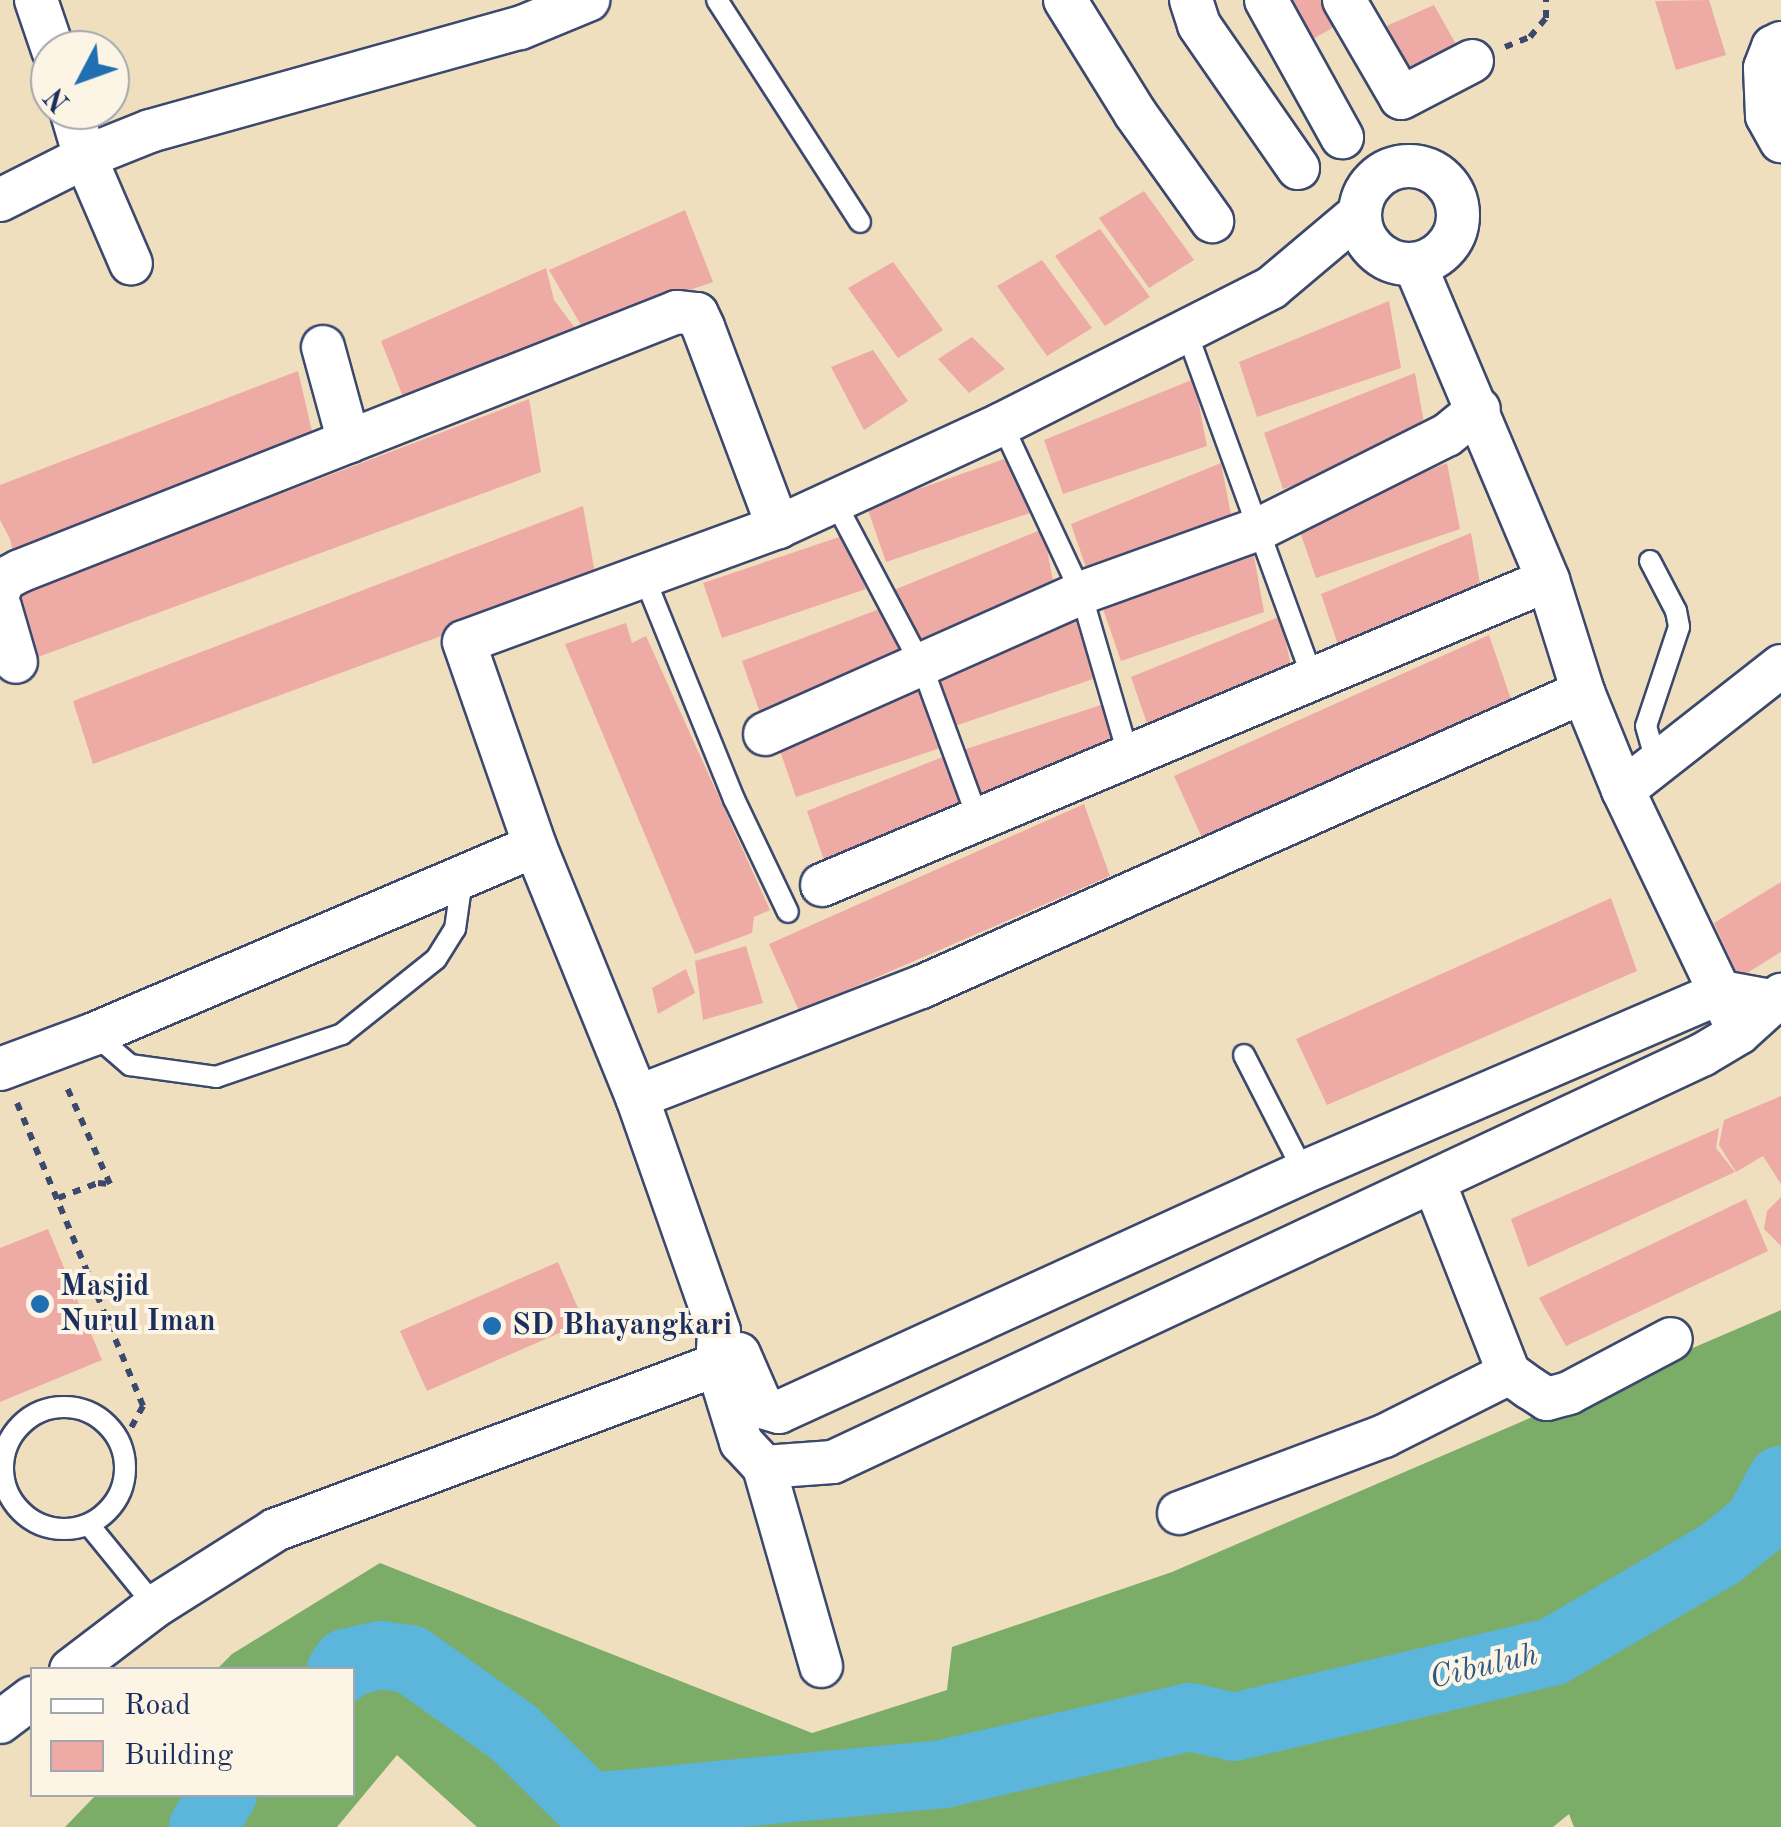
<!DOCTYPE html>
<style>
body{margin:0}
#map{position:relative;width:1781px;height:1827px;overflow:hidden;background:#f0dfbf;font-family:"Old Standard TT",serif}
div>[style]{position:absolute}
.forest>*{inset:0;background:#7bad68}
.river>*{height:68px;margin:-34px;padding:0 34px;transform-origin:34px;border-radius:34px;background:#5cb5da}
.building>*{inset:0;background:#eeaaa5}
.path>*{height:6px;margin-top:-3px;transform-origin:0;background:repeating-linear-gradient(90deg,#3b496d 0 8px,transparent 0 16px)}
.roads{filter:drop-shadow(2px 0 #3b496d) drop-shadow(-2px 0 #3b496d) drop-shadow(0 2px #3b496d) drop-shadow(0 -2px #3b496d)}
.lane>*{height:20px;margin:-10px;padding:0 10px;transform-origin:10px;border-radius:10px;background:#fff}
.lane>.ring{margin:-10px;padding:0;box-sizing:content-box;background:none;border:20px solid #fff;border-radius:50%}
.street>*{height:42px;margin:-21px;padding:0 21px;transform-origin:21px;border-radius:21px;background:#fff}
.street>.ring{margin:-21px;padding:0;box-sizing:content-box;background:none;border:42px solid #fff;border-radius:50%}
.dots>*{width:28px;height:28px;translate:-50% -50%;box-sizing:border-box;border:5px solid #fcf5e5;border-radius:50%}
span{translate:-50% -50%;white-space:nowrap;text-align:center;line-height:1.15;-webkit-text-stroke:8px #fcf5e5;paint-order:stroke}
.poi-label{font-size:30px;color:#1b2f5e;font-weight:700}
.left{translate:0 -50%;text-align:left}
.water-label{font-size:32px;color:#2e5783;font-style:italic}
.legend{position:absolute;left:30px;top:1667px;width:325px;height:130px;box-sizing:border-box;background:#fcf5e5;border:2px solid #a2a6af;margin:0;padding:12px 18px;list-style:none;font-size:30px;color:#1b2f5e}
.legend li{display:flex;align-items:center;gap:20px;height:50px}
.legend b{width:50px;border:2px solid #a2a6af}
.north{position:absolute;left:30px;top:30px;width:100px;height:100px;box-sizing:border-box;background:#fcf5e5;border:2px solid #a2a6af;border-radius:50%;rotate:229deg;font-size:28px;font-weight:700;line-height:40px;text-align:center;color:#1b2f5e}
.north::after{content:'';display:block;margin:auto;width:35px;height:45px;background:#1f6fb2;clip-path:polygon(50% 0,100% 100%,50% 72%,0 100%)}
</style>
<div id="map">
<div class="forest">
<div style="clip-path:polygon(1781px 1310px,1781px 1827px,1574px 1827px,1569px 1814px,1553px 1827px,477px 1827px,397px 1755px,337px 1827px,65px 1827px,96px 1795px,352px 1794px,352px 1670px,217px 1669px,232px 1654px,380px 1563px,812px 1733px,947px 1690px,952px 1647px,1172px 1572px)"></div>
</div>
<div class="river">
<div style="left:341px;top:1670px;width:9px;rotate:-54deg"></div>
<div style="left:346px;top:1663px;width:35px;rotate:-13deg"></div>
<div style="left:380px;top:1655px;width:30px;rotate:8deg"></div>
<div style="left:410px;top:1659px;width:128px;rotate:35.4deg"></div>
<div style="left:514px;top:1733px;width:105px;rotate:44.6deg"></div>
<div style="left:589px;top:1807px;width:356px;rotate:-5.3deg"></div>
<div style="left:943px;top:1774px;width:253px;rotate:-13deg"></div>
<div style="left:1190px;top:1717px;width:45px;rotate:12.8deg"></div>
<div style="left:1234px;top:1727px;width:327px;rotate:-13.3deg"></div>
<div style="left:1552px;top:1652px;width:194px;rotate:-30.3deg"></div>
<div style="left:1720px;top:1554px;width:49px;rotate:-39.2deg"></div>
<div style="left:1758px;top:1523px;width:49px;rotate:-61.9deg"></div>
<div style="left:203px;top:1827px;width:39px;rotate:-59deg"></div>
</div>
<div class="building">
<div style="clip-path:polygon(1277px 0,1338px 0,1348px 19px,1306px 43px)"></div>
<div style="clip-path:polygon(1709px 0,1726px 55px,1676px 70px,1655px 1px)"></div>
<div style="clip-path:polygon(1434px 5px,1462px 55px,1411px 91px,1375px 31px)"></div>
<div style="clip-path:polygon(1144px 191px,1194px 260px,1149px 288px,1099px 218px)"></div>
<div style="clip-path:polygon(685px 210px,713px 282px,582px 327px,549px 270px)"></div>
<div style="clip-path:polygon(1100px 229px,1150px 297px,1105px 326px,1055px 256px)"></div>
<div style="clip-path:polygon(1042px 260px,1092px 328px,1047px 356px,997px 286px)"></div>
<div style="clip-path:polygon(893px 262px,943px 330px,898px 358px,848px 288px)"></div>
<div style="clip-path:polygon(546px 268px,554px 300px,581px 336px,405px 402px,381px 341px)"></div>
<div style="clip-path:polygon(1389px 301px,1401px 368px,1257px 417px,1239px 362px)"></div>
<div style="clip-path:polygon(972px 337px,1005px 369px,969px 393px,938px 359px)"></div>
<div style="clip-path:polygon(873px 350px,908px 401px,864px 430px,831px 367px)"></div>
<div style="clip-path:polygon(298px 371px,315px 444px,15px 561px,10px 539px,0 520px,0 485px)"></div>
<div style="clip-path:polygon(1415px 373px,1427px 439px,1283px 489px,1264px 433px)"></div>
<div style="clip-path:polygon(1194px 379px,1207px 446px,1063px 494px,1044px 440px)"></div>
<div style="clip-path:polygon(529px 399px,541px 472px,38px 657px,18px 594px)"></div>
<div style="clip-path:polygon(1007px 458px,1030px 513px,886px 562px,867px 507px)"></div>
<div style="clip-path:polygon(1221px 463px,1234px 530px,1090px 579px,1071px 524px)"></div>
<div style="clip-path:polygon(1447px 463px,1460px 529px,1316px 578px,1297px 523px)"></div>
<div style="clip-path:polygon(583px 506px,596px 579px,93px 764px,73px 701px)"></div>
<div style="clip-path:polygon(1043px 529px,1056px 596px,912px 645px,894px 590px)"></div>
<div style="clip-path:polygon(1471px 533px,1483px 600px,1339px 648px,1321px 594px)"></div>
<div style="clip-path:polygon(845px 535px,866px 589px,722px 638px,703px 583px)"></div>
<div style="clip-path:polygon(1252px 545px,1264px 612px,1121px 661px,1102px 606px)"></div>
<div style="clip-path:polygon(882px 608px,905px 666px,761px 716px,742px 661px)"></div>
<div style="clip-path:polygon(1080px 612px,1093px 679px,949px 728px,930px 673px)"></div>
<div style="clip-path:polygon(1281px 616px,1294px 682px,1150px 732px,1131px 677px)"></div>
<div style="clip-path:polygon(626px 623px,632px 643px,646px 636px,770px 910px,754px 917px,752px 933px,695px 954px,565px 644px)"></div>
<div style="clip-path:polygon(1489px 635px,1514px 708px,1204px 842px,1174px 776px)"></div>
<div style="clip-path:polygon(927px 682px,940px 748px,796px 797px,777px 742px)"></div>
<div style="clip-path:polygon(1107px 703px,1120px 752px,979px 806px,960px 751px)"></div>
<div style="clip-path:polygon(950px 754px,965px 811px,826px 866px,807px 811px)"></div>
<div style="clip-path:polygon(1084px 804px,1110px 876px,799px 1011px,769px 944px)"></div>
<div style="clip-path:polygon(1781px 882px,1781px 952px,1739px 978px,1714px 923px)"></div>
<div style="clip-path:polygon(1611px 898px,1637px 971px,1327px 1105px,1296px 1039px)"></div>
<div style="clip-path:polygon(746px 946px,763px 1003px,703px 1020px,695px 961px)"></div>
<div style="clip-path:polygon(686px 969px,695px 993px,658px 1014px,652px 988px)"></div>
<div style="clip-path:polygon(1781px 1096px,1781px 1184px,1763px 1156px,1736px 1172px,1719px 1145px,1724px 1120px)"></div>
<div style="clip-path:polygon(1719px 1128px,1716px 1148px,1735px 1172px,1528px 1267px,1511px 1219px)"></div>
<div style="clip-path:polygon(1781px 1197px,1781px 1246px,1764px 1229px,1767px 1211px)"></div>
<div style="clip-path:polygon(1746px 1199px,1768px 1251px,1566px 1346px,1539px 1298px)"></div>
<div style="clip-path:polygon(48px 1229px,102px 1360px,0 1402px,0 1248px)"></div>
<div style="clip-path:polygon(558px 1262px,584px 1322px,427px 1391px,400px 1331px)"></div>
</div>
<div class="path">
<div style="left:1505px;top:47px;width:27px;rotate:-22deg"></div>
<div style="left:1530px;top:37px;width:25px;rotate:-50deg"></div>
<div style="left:1546px;top:18px;width:18px;rotate:-90deg"></div>
<div style="left:17px;top:1103px;width:328px;rotate:67.4deg"></div>
<div style="left:143px;top:1406px;width:46px;rotate:118.8deg"></div>
<div style="left:58px;top:1198px;width:43px;rotate:-20.6deg"></div>
<div style="left:98px;top:1183px;width:12px;rotate:5deg"></div>
<div style="left:110px;top:1184px;width:111px;rotate:-114deg"></div>
</div>
<div class="roads">
<div class="lane">
<div style="left:717px;top:0;width:264px;rotate:57.2deg"></div>
<div style="left:1187px;top:333px;width:365px;rotate:70deg"></div>
<div style="left:1002px;top:424px;width:187px;rotate:64.9deg"></div>
<div style="left:1081px;top:593px;width:171px;rotate:73.7deg"></div>
<div style="left:835px;top:502px;width:186px;rotate:62.1deg"></div>
<div style="left:922px;top:666px;width:166px;rotate:69.9deg"></div>
<div style="left:1650px;top:561px;width:56px;rotate:62.5deg"></div>
<div style="left:1676px;top:611px;width:16px;rotate:79deg"></div>
<div style="left:1679px;top:627px;width:104px;rotate:108.4deg"></div>
<div style="left:1646px;top:726px;width:40px;rotate:74deg"></div>
<div style="left:643px;top:574px;width:243px;rotate:68deg"></div>
<div style="left:734px;top:799px;width:125px;rotate:64.5deg"></div>
<div style="left:94px;top:1034px;width:48px;rotate:40.7deg"></div>
<div style="left:130px;top:1065px;width:87px;rotate:7.9deg"></div>
<div style="left:216px;top:1077px;width:133px;rotate:-18.8deg"></div>
<div style="left:342px;top:1034px;width:120px;rotate:-38.6deg"></div>
<div style="left:436px;top:959px;width:36px;rotate:-58deg"></div>
<div style="left:455px;top:929px;width:49px;rotate:-81.9deg"></div>
<div style="left:1244px;top:1055px;width:131px;rotate:62.9deg"></div>
<div class="ring" style="left:3px;top:1407px;width:102px;height:102px"></div>
<div style="left:89px;top:1525px;width:104px;rotate:50.8deg"></div>
</div>
<div class="street">
<div style="left:36px;top:0;width:53px;rotate:71.2deg"></div>
<div style="left:1065px;top:0;width:133px;rotate:58.2deg"></div>
<div style="left:1135px;top:113px;width:133px;rotate:54.5deg"></div>
<div style="left:1191px;top:0;width:26px;rotate:72deg"></div>
<div style="left:1199px;top:25px;width:174px;rotate:55.3deg"></div>
<div style="left:1266px;top:0;width:157px;rotate:61deg"></div>
<div style="left:1344px;top:0;width:113px;rotate:59.8deg"></div>
<div style="left:1401px;top:98px;width:80px;rotate:-27.5deg"></div>
<div style="left:1781px;top:43px;width:9px;rotate:153deg"></div>
<div style="left:1773px;top:47px;width:22px;rotate:111deg"></div>
<div style="left:1765px;top:68px;width:48px;rotate:87.6deg"></div>
<div style="left:1767px;top:116px;width:29px;rotate:61deg"></div>
<div style="left:71px;top:110px;width:49px;rotate:73.4deg"></div>
<div style="left:85px;top:157px;width:116px;rotate:66.7deg"></div>
<div class="ring" style="left:1360px;top:166px;width:56px;height:56px"></div>
<div style="left:0;top:200px;width:95px;rotate:-26.8deg"></div>
<div style="left:85px;top:157px;width:70px;rotate:-21.8deg"></div>
<div style="left:150px;top:131px;width:384px;rotate:-15.6deg"></div>
<div style="left:520px;top:28px;width:74px;rotate:-22.4deg"></div>
<div style="left:1360px;top:213px;width:116px;rotate:139.9deg"></div>
<div style="left:1271px;top:288px;width:301px;rotate:153.2deg"></div>
<div style="left:1002px;top:424px;width:247px;rotate:155.3deg"></div>
<div style="left:778px;top:527px;width:334px;rotate:159.9deg"></div>
<div style="left:464px;top:642px;width:216px;rotate:70.8deg"></div>
<div style="left:535px;top:846px;width:271px;rotate:67.9deg"></div>
<div style="left:637px;top:1097px;width:248px;rotate:70.7deg"></div>
<div style="left:719px;top:1331px;width:33px;rotate:93deg"></div>
<div style="left:717px;top:1364px;width:82px;rotate:72.9deg"></div>
<div style="left:741px;top:1442px;width:34px;rotate:47deg"></div>
<div style="left:764px;top:1467px;width:69px;rotate:-4.1deg"></div>
<div style="left:833px;top:1462px;width:960px;rotate:-25.1deg"></div>
<div style="left:1702px;top:1055px;width:43px;rotate:-30.7deg"></div>
<div style="left:1739px;top:1033px;width:57px;rotate:-42.1deg"></div>
<div style="left:1415px;top:265px;width:342px;rotate:67.1deg"></div>
<div style="left:1548px;top:580px;width:117px;rotate:72.6deg"></div>
<div style="left:1583px;top:692px;width:106px;rotate:67.8deg"></div>
<div style="left:1623px;top:790px;width:250px;rotate:64.4deg"></div>
<div style="left:323px;top:347px;width:98px;rotate:74.7deg"></div>
<div style="left:0;top:589px;width:9px;rotate:-72deg"></div>
<div style="left:3px;top:580px;width:19px;rotate:-28deg"></div>
<div style="left:20px;top:571px;width:706px;rotate:-21.52deg"></div>
<div style="left:677px;top:312px;width:20px;rotate:6deg"></div>
<div style="left:697px;top:314px;width:14px;rotate:65deg"></div>
<div style="left:703px;top:327px;width:214px;rotate:69.4deg"></div>
<div style="left:0;top:607px;width:57px;rotate:73.8deg"></div>
<div style="left:765px;top:734px;width:346px;rotate:-24deg"></div>
<div style="left:1081px;top:593px;width:189px;rotate:-19.8deg"></div>
<div style="left:1259px;top:529px;width:210px;rotate:-26.6deg"></div>
<div style="left:1447px;top:435px;width:41px;rotate:-39.1deg"></div>
<div style="left:1623px;top:790px;width:201px;rotate:-38.1deg"></div>
<div style="left:822px;top:885px;width:787px;rotate:-22.79deg"></div>
<div style="left:0;top:1069px;width:100px;rotate:-20.4deg"></div>
<div style="left:94px;top:1034px;width:479px;rotate:-23.1deg"></div>
<div style="left:637px;top:1097px;width:305px;rotate:-21.2deg"></div>
<div style="left:921px;top:987px;width:725px;rotate:-24.02deg"></div>
<div style="left:1434px;top:1182px;width:205px;rotate:68.6deg"></div>
<div style="left:1509px;top:1373px;width:26px;rotate:36deg"></div>
<div style="left:1530px;top:1388px;width:20px;rotate:33deg"></div>
<div style="left:1547px;top:1399px;width:23px;rotate:-15deg"></div>
<div style="left:1569px;top:1393px;width:115px;rotate:-27.9deg"></div>
<div style="left:739px;top:1354px;width:58px;rotate:66.5deg"></div>
<div style="left:762px;top:1407px;width:18px;rotate:16deg"></div>
<div style="left:779px;top:1412px;width:577px;rotate:-24.57deg"></div>
<div style="left:1304px;top:1172px;width:454px;rotate:-23.3deg"></div>
<div style="left:1721px;top:992px;width:50px;rotate:10.4deg"></div>
<div style="left:764px;top:1467px;width:207px;rotate:74deg"></div>
<div style="left:1179px;top:1513px;width:219px;rotate:-20.6deg"></div>
<div style="left:1384px;top:1436px;width:140px;rotate:-26.7deg"></div>
<div style="left:71px;top:1670px;width:106px;rotate:-37.3deg"></div>
<div style="left:155px;top:1606px;width:142px;rotate:-32.3deg"></div>
<div style="left:275px;top:1530px;width:496px;rotate:-20.5deg"></div>
<div style="left:0;top:1722px;width:40px;rotate:-37deg"></div>
</div>
</div>
<div class="dots">
<div style="left:40px;top:1304px;background:#1f6fb2"></div>
<div style="left:492px;top:1326px;background:#1f6fb2"></div>
</div>
<div class="poi-label">
<span class="left" style="left:60px;top:1304px">Masjid<br>Nurul Iman</span>
<span class="left" style="left:512px;top:1326px">SD Bhayangkari</span>
</div>
<div class="water-label">
<span style="left:1484px;top:1668px;rotate:-13deg">Cibuluh</span>
</div>
<ul class="legend">
<li><b style="height:12px;background:#fff"></b>Road</li>
<li><b style="height:28px;background:#eeaaa5"></b>Building</li>
</ul>
<div class="north">N</div>
</div>
